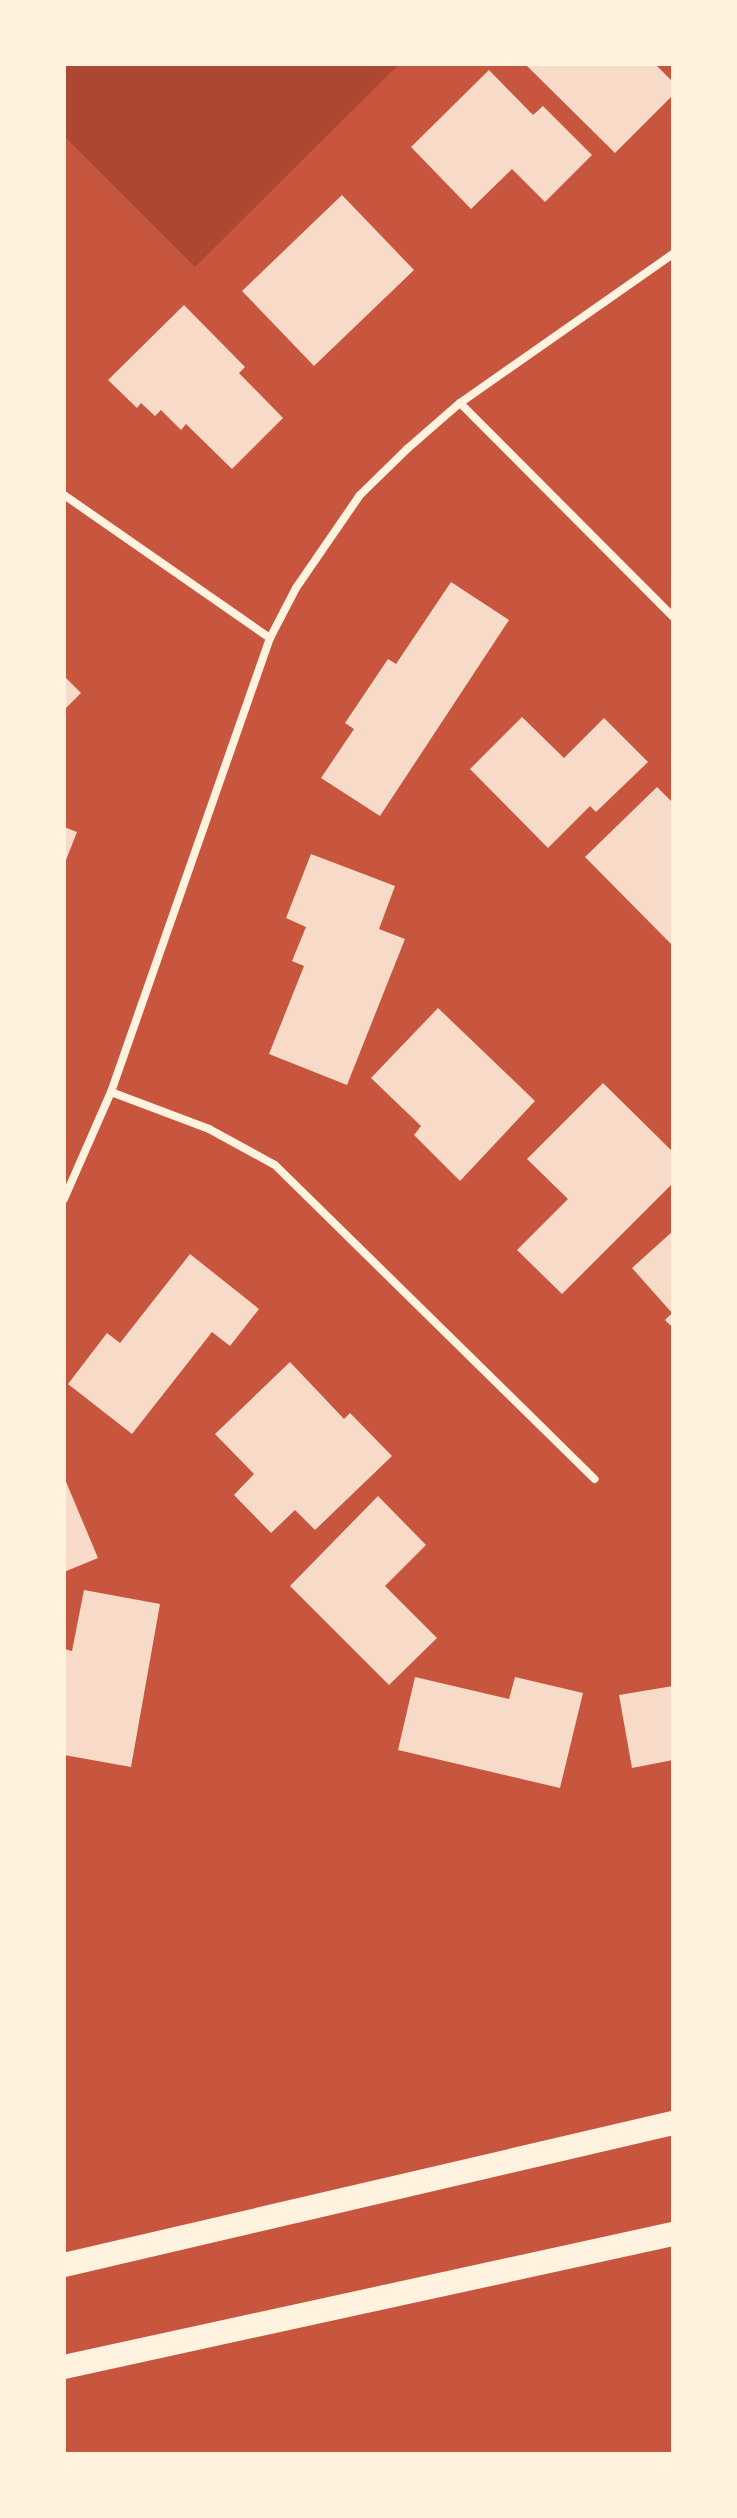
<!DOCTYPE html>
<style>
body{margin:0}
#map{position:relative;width:737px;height:2518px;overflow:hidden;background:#c8553d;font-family:Rubik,sans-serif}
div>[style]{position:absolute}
.green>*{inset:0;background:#ae4732}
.building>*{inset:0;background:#f7dbc8}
.minor>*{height:8px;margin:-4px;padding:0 4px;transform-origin:4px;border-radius:4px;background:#fff3e0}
.motorway>*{height:24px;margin:-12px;padding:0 12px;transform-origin:12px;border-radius:12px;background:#fff3e0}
span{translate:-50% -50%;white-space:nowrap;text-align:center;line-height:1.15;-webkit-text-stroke:6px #fff3e0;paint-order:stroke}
.frame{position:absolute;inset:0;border:66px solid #fff3e0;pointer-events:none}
</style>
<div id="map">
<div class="green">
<div style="clip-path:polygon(64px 64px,399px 64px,195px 267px,64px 136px)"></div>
</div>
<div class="building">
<div style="clip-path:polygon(525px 64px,655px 64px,673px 82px,673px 95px,615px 153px)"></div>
<div style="clip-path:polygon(489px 70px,533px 115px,543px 106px,592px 155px,545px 202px,512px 169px,471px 209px,411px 147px)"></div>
<div style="clip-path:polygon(342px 195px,414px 270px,314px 366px,242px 291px)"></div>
<div style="clip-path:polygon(184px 305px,245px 367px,239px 373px,283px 418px,232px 469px,186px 424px,181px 430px,161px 410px,155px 416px,141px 403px,137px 408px,108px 380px)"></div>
<div style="clip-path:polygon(451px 582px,509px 620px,380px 816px,321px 778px,354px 729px,345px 723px,388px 659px,396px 664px)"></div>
<div style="clip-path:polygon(64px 676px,81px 693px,64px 710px)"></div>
<div style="clip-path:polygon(522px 717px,564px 758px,604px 718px,648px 762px,596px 812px,590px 806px,548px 848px,470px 769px)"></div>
<div style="clip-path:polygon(657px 787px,673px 803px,673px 946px,585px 857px)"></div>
<div style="clip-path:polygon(64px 827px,77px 832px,64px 865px)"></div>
<div style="clip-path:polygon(311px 854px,395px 886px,379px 929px,405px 939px,347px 1085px,269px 1054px,304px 966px,292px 961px,306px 927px,286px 918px)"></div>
<div style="clip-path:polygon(438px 1008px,535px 1101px,460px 1181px,414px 1135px,421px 1126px,371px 1078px)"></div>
<div style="clip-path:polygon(603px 1083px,673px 1152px,673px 1183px,562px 1294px,517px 1250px,568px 1199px,527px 1159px)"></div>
<div style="clip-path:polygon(673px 1231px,673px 1328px,665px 1320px,672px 1313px,632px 1268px)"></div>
<div style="clip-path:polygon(190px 1254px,259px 1309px,230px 1346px,212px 1332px,132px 1434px,68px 1384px,107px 1333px,120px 1343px)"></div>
<div style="clip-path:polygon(290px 1362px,344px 1419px,350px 1413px,392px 1456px,315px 1530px,295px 1510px,271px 1533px,234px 1495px,254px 1474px,215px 1434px)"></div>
<div style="clip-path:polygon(64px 1477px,98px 1558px,64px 1572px)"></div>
<div style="clip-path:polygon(378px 1496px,426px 1545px,385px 1586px,437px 1638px,389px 1685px,290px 1586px)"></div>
<div style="clip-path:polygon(84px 1590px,160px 1604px,131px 1767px,64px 1755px,64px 1649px,72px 1651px)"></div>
<div style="clip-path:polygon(415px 1677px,509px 1699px,515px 1677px,583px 1693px,560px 1788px,398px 1750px)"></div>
<div style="clip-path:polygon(673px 1686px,673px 1760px,632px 1768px,619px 1695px)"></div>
</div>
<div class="minor">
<div style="left:460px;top:403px;width:302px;rotate:45.1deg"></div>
<div style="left:64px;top:495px;width:251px;rotate:34.8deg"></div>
<div style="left:111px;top:1092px;width:105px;rotate:20.7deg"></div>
<div style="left:209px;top:1129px;width:75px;rotate:28.6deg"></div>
<div style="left:275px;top:1165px;width:448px;rotate:44.5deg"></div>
<div style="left:64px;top:1199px;width:117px;rotate:-66.3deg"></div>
<div style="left:111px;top:1092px;width:481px;rotate:-70.7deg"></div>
<div style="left:270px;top:638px;width:56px;rotate:-62.5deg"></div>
<div style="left:296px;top:588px;width:113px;rotate:-55.5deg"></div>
<div style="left:360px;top:495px;width:66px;rotate:-44.4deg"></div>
<div style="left:407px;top:449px;width:70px;rotate:-41deg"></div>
<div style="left:460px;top:403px;width:260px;rotate:-35deg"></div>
</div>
<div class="motorway">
<div style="left:64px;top:2265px;width:625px;rotate:-13.13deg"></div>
<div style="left:64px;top:2367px;width:623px;rotate:-12.32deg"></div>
</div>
<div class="frame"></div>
</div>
